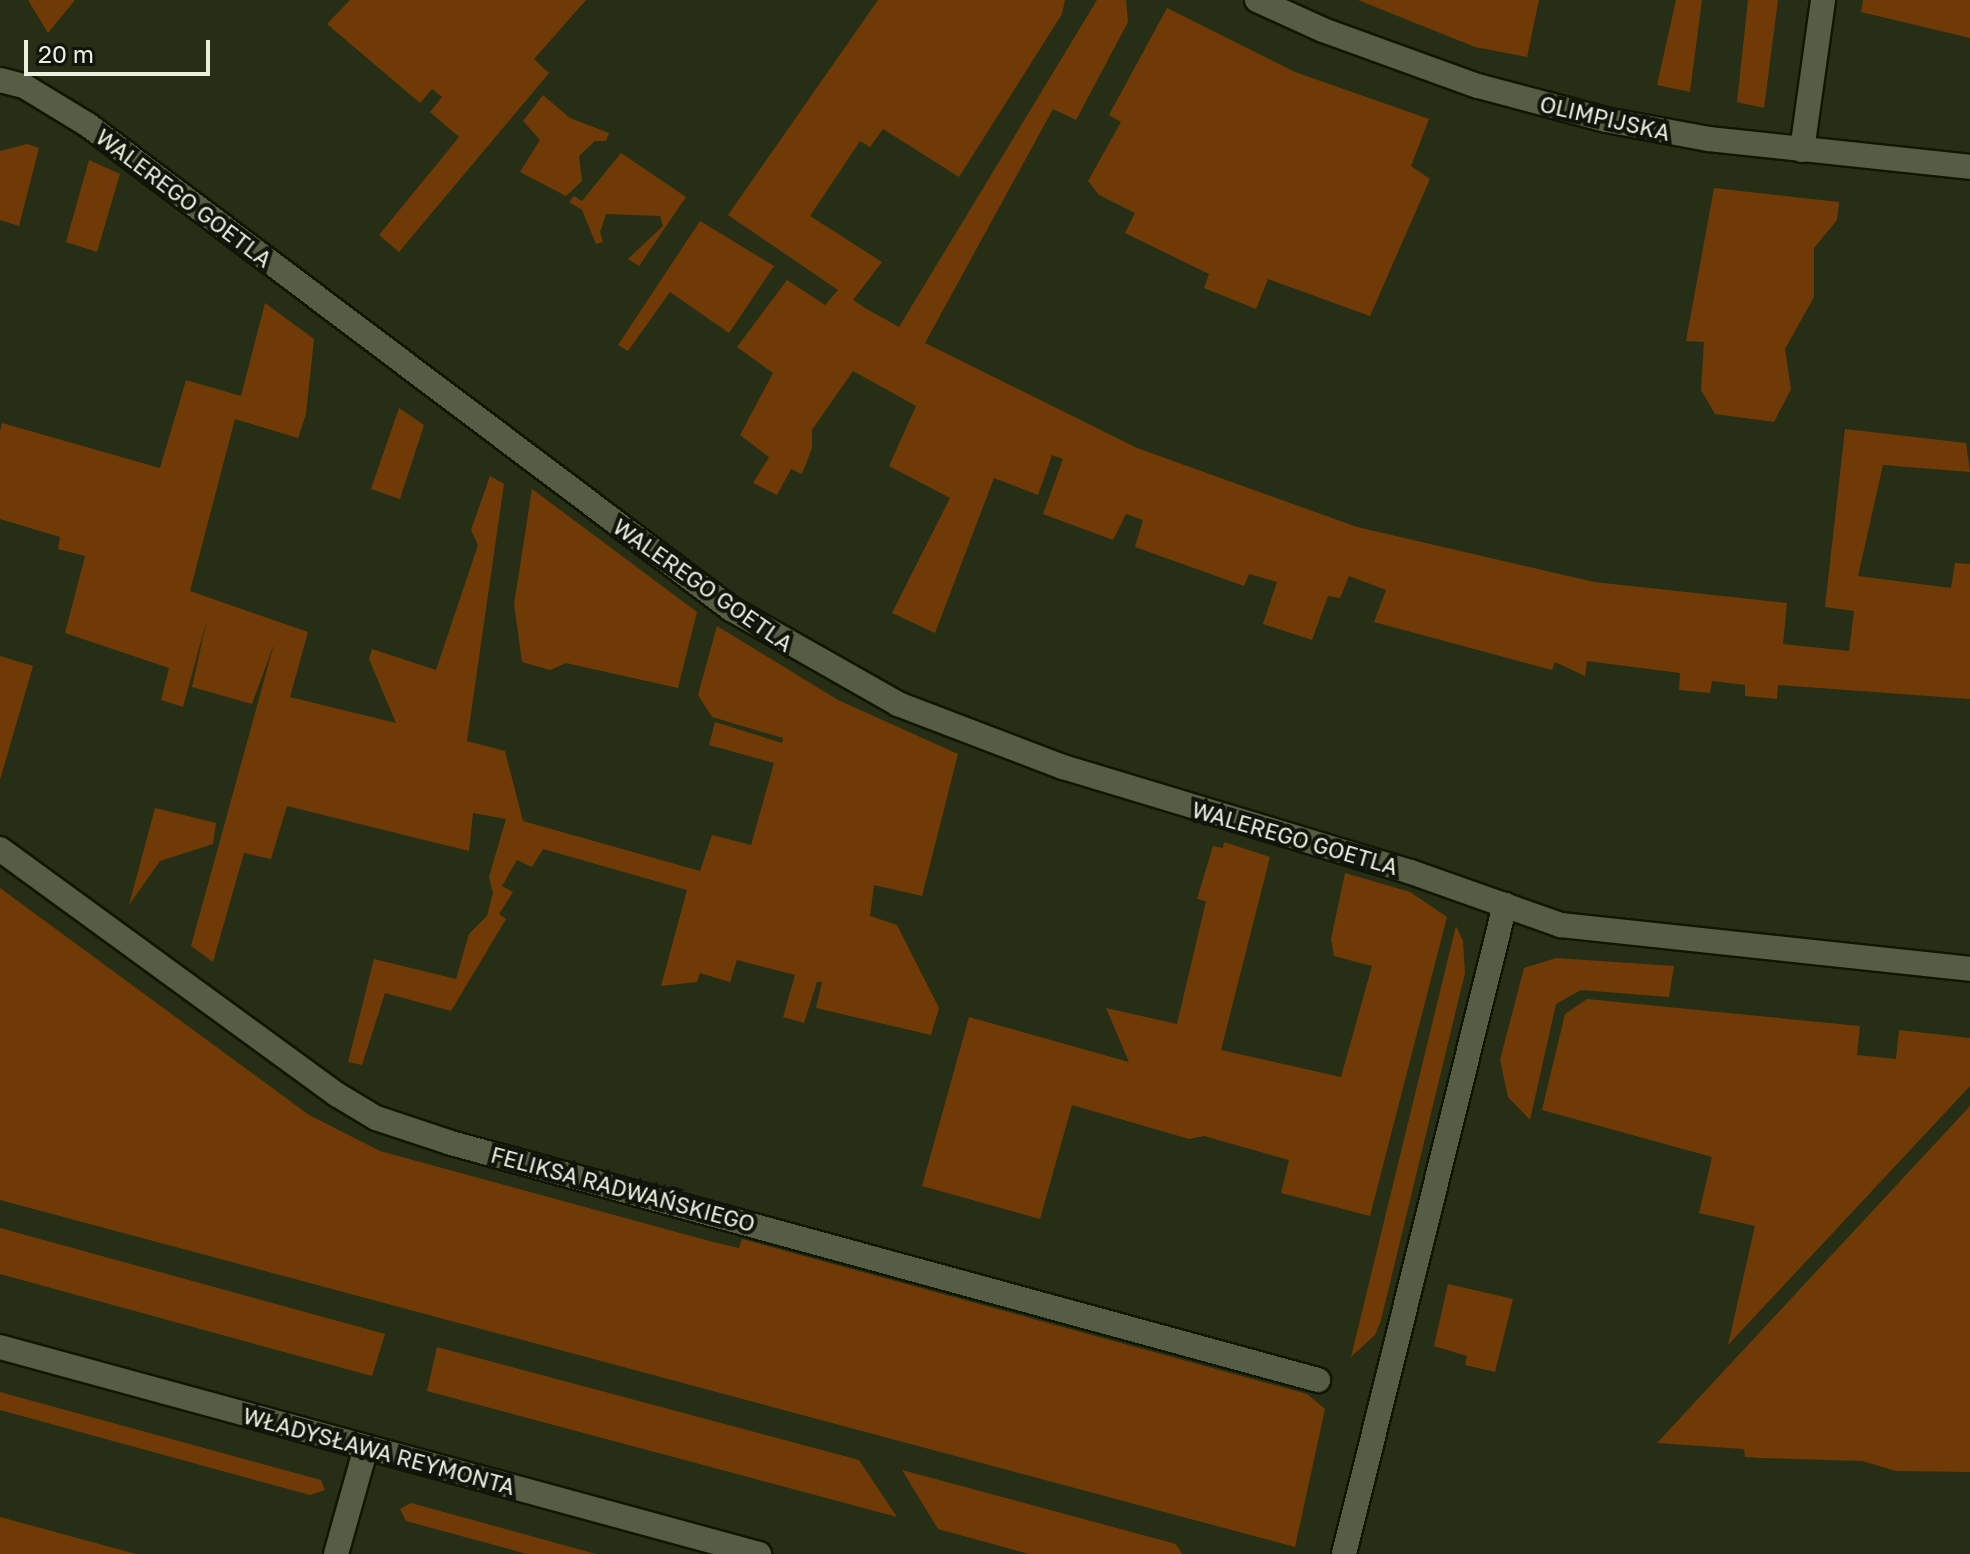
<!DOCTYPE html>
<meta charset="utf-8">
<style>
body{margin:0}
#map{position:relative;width:1970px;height:1554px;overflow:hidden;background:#262e16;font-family:"Golos Text",sans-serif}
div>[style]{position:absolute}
.green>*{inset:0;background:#703a07}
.roads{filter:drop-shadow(2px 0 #0f1601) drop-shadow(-2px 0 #0f1601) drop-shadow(0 2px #0f1601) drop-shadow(0 -2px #0f1601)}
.minor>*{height:24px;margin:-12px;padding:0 12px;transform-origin:12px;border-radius:12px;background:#555e44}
span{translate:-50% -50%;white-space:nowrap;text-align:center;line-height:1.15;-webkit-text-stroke:8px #11140a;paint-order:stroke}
.street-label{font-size:22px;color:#eaefe0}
.scale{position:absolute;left:24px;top:40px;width:186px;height:36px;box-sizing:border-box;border:4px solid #eaefe0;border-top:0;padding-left:10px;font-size:24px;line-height:28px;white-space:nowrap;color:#eaefe0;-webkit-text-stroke:6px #11140a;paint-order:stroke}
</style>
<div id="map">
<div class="green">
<div style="clip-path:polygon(28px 0,75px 0,48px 33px)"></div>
<div style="clip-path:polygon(350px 0,586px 0,534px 59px,549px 73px,399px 252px,379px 235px,459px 137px,430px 112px,442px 97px,432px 89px,420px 103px,327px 24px)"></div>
<div style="clip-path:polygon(878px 0,1065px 0,1062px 14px,959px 177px,883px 129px,870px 147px,860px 141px,810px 216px,882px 262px,853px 300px,865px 308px,899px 327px,1097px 0,1126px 0,1128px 22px,1076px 120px,1053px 109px,925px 343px,1137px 448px,1357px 527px,1594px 582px,1787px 603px,1783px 644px,1849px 651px,1854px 611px,1825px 607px,1845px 429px,1966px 443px,1970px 472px,1883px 465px,1858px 576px,1951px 588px,1955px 563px,1970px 564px,1970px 699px,1778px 685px,1777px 699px,1745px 696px,1745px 685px,1712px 681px,1710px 693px,1679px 690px,1680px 673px,1587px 661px,1585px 676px,1555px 662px,1552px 670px,1374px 622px,1386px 590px,1349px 576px,1340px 598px,1328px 596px,1312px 640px,1263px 624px,1277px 582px,1249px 574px,1244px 586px,1135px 547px,1143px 520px,1126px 514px,1113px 540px,1043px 514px,1063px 459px,1052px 455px,1038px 495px,994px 478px,935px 633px,892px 613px,950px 498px,889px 466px,916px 406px,853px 371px,812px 430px,812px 448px,802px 474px,791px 469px,777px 495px,753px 483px,769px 457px,740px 435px,773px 373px,737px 347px,787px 280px,825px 305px,838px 290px,728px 215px)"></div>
<div style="clip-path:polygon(1358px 0,1539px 0,1527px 57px,1475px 47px)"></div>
<div style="clip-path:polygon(1676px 0,1702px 0,1690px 92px,1657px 85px)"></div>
<div style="clip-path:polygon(1748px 0,1778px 0,1764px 108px,1737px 102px)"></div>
<div style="clip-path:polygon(1863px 0,1970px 0,1970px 38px,1861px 12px)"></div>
<div style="clip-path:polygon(1167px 8px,1295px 72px,1429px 119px,1411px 166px,1430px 179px,1370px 316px,1268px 279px,1256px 309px,1204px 288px,1209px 274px,1125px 233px,1135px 213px,1099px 195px,1088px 181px,1121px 122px,1109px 115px)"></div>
<div style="clip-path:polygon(543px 95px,570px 118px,609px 133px,606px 141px,595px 141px,579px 156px,582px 181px,566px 196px,520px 172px,540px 140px,523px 121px)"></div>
<div style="clip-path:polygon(27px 144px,39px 148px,19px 226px,0 220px,0 151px)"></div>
<div style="clip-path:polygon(621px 153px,686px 197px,639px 266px,628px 259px,663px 226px,660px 216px,606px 214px,600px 232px,603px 242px,596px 244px,582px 210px,569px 202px,574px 196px,582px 201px)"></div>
<div style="clip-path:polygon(89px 160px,120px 174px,97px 252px,66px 242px)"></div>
<div style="clip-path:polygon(1714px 188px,1839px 202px,1837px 220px,1814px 248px,1814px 297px,1785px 349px,1791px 389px,1774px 422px,1715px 414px,1701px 390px,1704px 342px,1686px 341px)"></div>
<div style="clip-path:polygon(700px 221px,774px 266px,729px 333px,670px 292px,628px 351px,618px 345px)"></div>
<div style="clip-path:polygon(265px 303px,314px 339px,306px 414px,298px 438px,235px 419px,190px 591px,308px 632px,290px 697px,396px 723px,369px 659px,372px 649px,436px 670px,478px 545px,471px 530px,490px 476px,504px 484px,467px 741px,505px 751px,523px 821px,700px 871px,712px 835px,751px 845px,774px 763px,709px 745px,715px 722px,782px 743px,783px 738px,712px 717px,698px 695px,717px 626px,838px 700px,958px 754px,922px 896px,874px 885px,870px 916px,897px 925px,939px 1008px,931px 1035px,816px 1008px,822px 982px,817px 982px,804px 1023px,783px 1017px,795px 975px,737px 960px,730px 982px,700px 973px,697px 982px,661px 986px,687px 890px,543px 849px,532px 867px,517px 860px,502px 886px,513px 892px,499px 914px,506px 919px,451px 1011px,385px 993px,362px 1065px,348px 1062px,374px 959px,456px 979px,469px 934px,487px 916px,493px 893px,489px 877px,506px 819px,473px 813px,469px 851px,287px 806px,271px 859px,244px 853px,213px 962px,191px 946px,274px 644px,252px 704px,192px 687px,207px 619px,183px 707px,161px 700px,169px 668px,65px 633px,85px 556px,58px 549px,60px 537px,0 519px,0 431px,2px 423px,160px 468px,186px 380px,241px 396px)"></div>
<div style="clip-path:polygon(399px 408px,424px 425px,400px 499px,371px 489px)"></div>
<div style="clip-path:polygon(532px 489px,697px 612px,678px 688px,566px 663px,550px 670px,522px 662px,514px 604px)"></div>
<div style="clip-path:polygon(0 656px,33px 666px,0 780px)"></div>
<div style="clip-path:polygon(155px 808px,216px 823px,213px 844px,160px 861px,129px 905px)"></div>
<div style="clip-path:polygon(1224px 842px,1270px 857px,1221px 1050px,1341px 1077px,1372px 966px,1334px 956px,1331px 939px,1345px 873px,1410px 892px,1447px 917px,1370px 1216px,1281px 1193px,1289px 1160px,1204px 1136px,1189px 1139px,1072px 1105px,1040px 1219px,922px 1186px,969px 1017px,1129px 1062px,1106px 1008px,1177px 1024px,1206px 901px,1197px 899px,1213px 846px,1223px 848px)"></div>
<div style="clip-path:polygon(0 888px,309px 1115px,380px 1151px,713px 1242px,739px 1248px,742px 1239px,1307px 1394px,1325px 1409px,1295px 1547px,0 1200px)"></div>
<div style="clip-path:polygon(1456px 926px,1463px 941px,1465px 973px,1381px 1320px,1375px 1335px,1351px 1357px)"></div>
<div style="clip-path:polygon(1556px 958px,1674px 966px,1669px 997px,1581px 990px,1556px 1004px,1530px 1120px,1508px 1097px,1500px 1060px,1524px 968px)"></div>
<div style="clip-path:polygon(1587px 999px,1860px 1026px,1857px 1055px,1896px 1059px,1899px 1030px,1970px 1038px,1970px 1086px,1728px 1345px,1755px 1226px,1699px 1213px,1712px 1157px,1542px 1110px,1565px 1014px)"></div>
<div style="clip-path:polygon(1970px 1106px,1970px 1472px,1896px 1471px,1862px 1461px,1760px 1458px,1745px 1457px,1744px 1449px,1657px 1443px)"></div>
<div style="clip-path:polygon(0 1228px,385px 1334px,372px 1376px,0 1274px)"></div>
<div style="clip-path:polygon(1448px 1284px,1513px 1299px,1495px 1372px,1465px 1365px,1467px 1356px,1434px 1346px)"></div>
<div style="clip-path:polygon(437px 1347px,859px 1460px,897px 1517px,427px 1391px)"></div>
<div style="clip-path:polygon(0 1392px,321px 1480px,325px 1490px,310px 1495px,0 1410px)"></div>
<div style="clip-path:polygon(902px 1470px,1176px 1544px,1182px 1554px,1029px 1554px,938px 1529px)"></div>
<div style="clip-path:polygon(411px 1503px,596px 1554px,527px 1554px,406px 1521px,400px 1509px)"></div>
<div style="clip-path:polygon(0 1517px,136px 1554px,0 1554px)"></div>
</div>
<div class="roads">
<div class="minor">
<div style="left:1257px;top:0;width:72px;rotate:24.4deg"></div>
<div style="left:1323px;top:30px;width:165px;rotate:19.9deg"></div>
<div style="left:1478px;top:86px;width:132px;rotate:14.9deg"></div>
<div style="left:1606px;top:120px;width:105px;rotate:10.5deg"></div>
<div style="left:1709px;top:139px;width:262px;rotate:6.1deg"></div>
<div style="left:0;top:80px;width:25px;rotate:14deg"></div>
<div style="left:24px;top:86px;width:75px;rotate:31.4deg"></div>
<div style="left:88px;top:125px;width:805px;rotate:36.97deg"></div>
<div style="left:731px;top:609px;width:192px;rotate:29.6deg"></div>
<div style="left:898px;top:704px;width:177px;rotate:20.9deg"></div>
<div style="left:1063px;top:767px;width:363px;rotate:16.8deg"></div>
<div style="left:1411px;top:872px;width:159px;rotate:19.5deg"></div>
<div style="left:1561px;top:925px;width:411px;rotate:6.1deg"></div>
<div style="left:1802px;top:150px;width:151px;rotate:-82deg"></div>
<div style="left:0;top:849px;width:416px;rotate:36.1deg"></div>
<div style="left:336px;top:1094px;width:47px;rotate:31deg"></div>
<div style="left:376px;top:1118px;width:79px;rotate:18.4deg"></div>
<div style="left:451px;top:1143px;width:899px;rotate:15.29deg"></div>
<div style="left:0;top:1347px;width:787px;rotate:15.26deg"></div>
<div style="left:336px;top:1554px;width:111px;rotate:-74.3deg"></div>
<div style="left:1344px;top:1554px;width:669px;rotate:-76.07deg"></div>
</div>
</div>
<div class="street-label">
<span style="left:1605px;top:118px;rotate:13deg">OLIMPIJSKA</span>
<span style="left:184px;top:198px;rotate:37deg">WALEREGO GOETLA</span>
<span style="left:703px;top:585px;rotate:35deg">WALEREGO GOETLA</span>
<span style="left:1295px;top:838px;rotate:16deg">WALEREGO GOETLA</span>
<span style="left:623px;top:1189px;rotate:15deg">FELIKSA RADWAŃSKIEGO</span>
<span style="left:379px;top:1451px;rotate:15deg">WŁADYSŁAWA REYMONTA</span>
</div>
<div class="scale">20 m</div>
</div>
